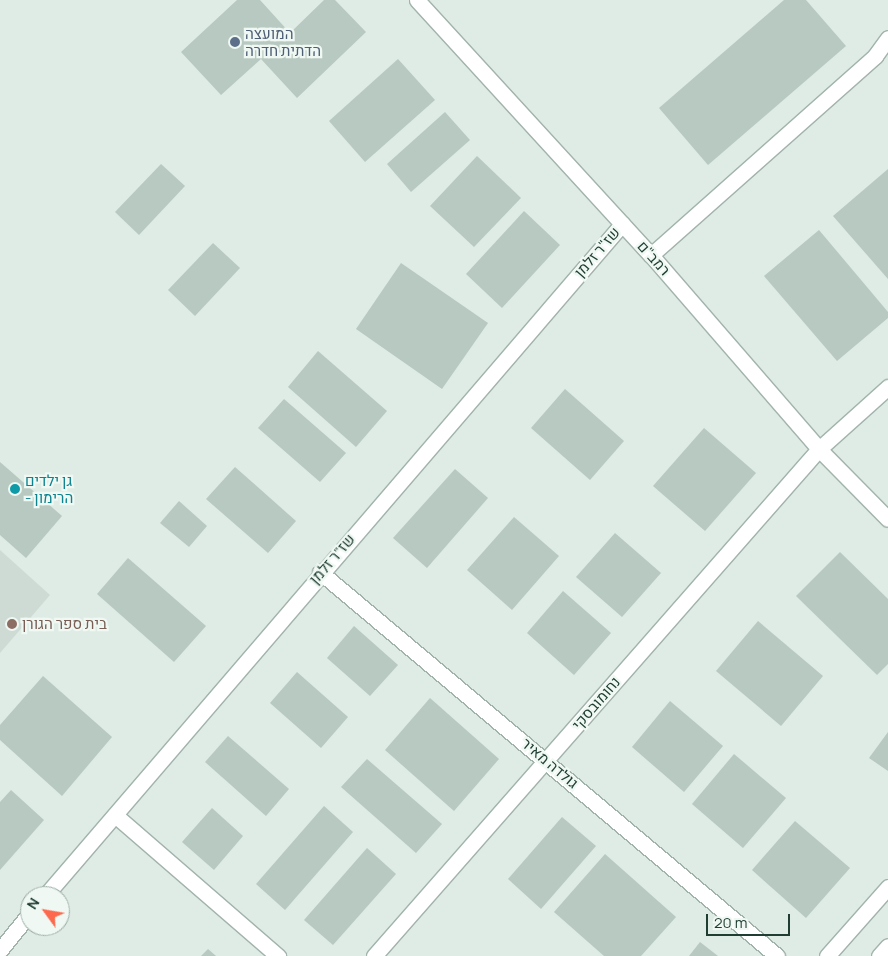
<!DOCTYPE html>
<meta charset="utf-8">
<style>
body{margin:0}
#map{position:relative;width:888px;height:956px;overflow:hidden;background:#dfebe5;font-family:Manrope,Heebo,sans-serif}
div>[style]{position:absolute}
.built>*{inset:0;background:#cddbd4}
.building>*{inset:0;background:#b7c9c0}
.roads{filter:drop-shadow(1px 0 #a2b3ac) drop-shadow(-1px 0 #a2b3ac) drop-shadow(0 1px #a2b3ac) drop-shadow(0 -1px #a2b3ac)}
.service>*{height:15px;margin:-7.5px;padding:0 7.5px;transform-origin:7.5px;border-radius:7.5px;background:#fff}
.minor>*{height:15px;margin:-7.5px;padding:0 7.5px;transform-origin:7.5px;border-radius:7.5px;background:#fff}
.secondary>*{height:15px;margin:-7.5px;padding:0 7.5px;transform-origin:7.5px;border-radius:7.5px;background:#fff}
.dots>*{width:14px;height:14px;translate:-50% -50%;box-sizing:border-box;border:2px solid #eff8f3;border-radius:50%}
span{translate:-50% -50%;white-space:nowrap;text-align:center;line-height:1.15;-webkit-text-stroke:4.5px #eff8f3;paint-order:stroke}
.service-label{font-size:15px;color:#4e5e75}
.left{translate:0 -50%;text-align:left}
.street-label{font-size:15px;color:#1f3d32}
.culture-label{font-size:15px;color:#0d838f}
.education-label{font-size:15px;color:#785e54}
.north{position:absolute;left:20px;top:886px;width:50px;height:50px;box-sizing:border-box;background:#eff8f3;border:1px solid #9cada6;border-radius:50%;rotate:302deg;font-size:14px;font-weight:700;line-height:20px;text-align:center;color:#1f3d32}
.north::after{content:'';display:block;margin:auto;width:18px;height:22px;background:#fc694c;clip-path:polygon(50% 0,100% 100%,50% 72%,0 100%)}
.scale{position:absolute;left:706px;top:914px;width:84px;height:22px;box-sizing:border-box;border:2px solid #1f3d32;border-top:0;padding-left:6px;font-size:15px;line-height:18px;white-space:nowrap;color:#1f3d32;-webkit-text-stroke:4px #eff8f3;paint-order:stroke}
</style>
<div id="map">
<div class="built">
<div style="clip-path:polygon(0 550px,50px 595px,0 653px)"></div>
</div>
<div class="building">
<div style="clip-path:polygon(237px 0,260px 0,290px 33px,324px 0,335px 0,366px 32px,297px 98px,261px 59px,221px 95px,181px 52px)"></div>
<div style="clip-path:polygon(784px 0,806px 0,846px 46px,708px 165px,659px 108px)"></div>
<div style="clip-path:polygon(398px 59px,435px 100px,365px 162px,329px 121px)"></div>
<div style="clip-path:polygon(445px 112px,470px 140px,411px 192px,387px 164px)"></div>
<div style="clip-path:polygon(477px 156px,521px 198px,474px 247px,430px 206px)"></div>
<div style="clip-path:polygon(161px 164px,185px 186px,139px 235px,115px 212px)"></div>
<div style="clip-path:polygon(888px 169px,888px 279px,833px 216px)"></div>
<div style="clip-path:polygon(524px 211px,560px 245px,502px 308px,466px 274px)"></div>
<div style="clip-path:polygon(819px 230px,888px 312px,888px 318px,837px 361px,764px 276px)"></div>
<div style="clip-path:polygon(213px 243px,240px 268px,195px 316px,168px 290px)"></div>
<div style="clip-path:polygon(401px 263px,488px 323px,442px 389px,356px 329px)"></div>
<div style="clip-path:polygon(318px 351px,387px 411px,356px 447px,288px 387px)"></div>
<div style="clip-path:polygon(565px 389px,624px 441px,590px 480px,531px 428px)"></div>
<div style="clip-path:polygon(284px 399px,346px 453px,320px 482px,258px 428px)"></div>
<div style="clip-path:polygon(704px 428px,756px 473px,705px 531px,653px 486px)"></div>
<div style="clip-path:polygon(0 462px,62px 516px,26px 558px,0 535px)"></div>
<div style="clip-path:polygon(235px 467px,296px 521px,268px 553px,206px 499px)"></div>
<div style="clip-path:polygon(455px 469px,488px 498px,427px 568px,393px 538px)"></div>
<div style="clip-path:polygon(179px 501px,207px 526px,189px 547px,160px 523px)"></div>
<div style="clip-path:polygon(514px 517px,559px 556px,512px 610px,467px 570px)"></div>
<div style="clip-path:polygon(615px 533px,661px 573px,622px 617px,576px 577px)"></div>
<div style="clip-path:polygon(840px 552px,888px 599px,888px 664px,877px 675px,796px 596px)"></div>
<div style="clip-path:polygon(128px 558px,206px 626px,174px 662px,97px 594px)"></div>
<div style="clip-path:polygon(563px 591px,611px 633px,574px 675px,527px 633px)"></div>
<div style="clip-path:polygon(758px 621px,823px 676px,781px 726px,716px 671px)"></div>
<div style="clip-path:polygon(354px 626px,398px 665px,370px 696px,327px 658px)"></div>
<div style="clip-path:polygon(297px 672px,348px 717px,321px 748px,270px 703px)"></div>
<div style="clip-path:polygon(43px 676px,112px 737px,62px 796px,0 740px,0 725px)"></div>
<div style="clip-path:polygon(430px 698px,499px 759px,454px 811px,385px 750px)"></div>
<div style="clip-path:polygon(670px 701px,723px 746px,684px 792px,632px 747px)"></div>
<div style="clip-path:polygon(888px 732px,888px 771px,869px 758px)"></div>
<div style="clip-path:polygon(228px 736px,289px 789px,266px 816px,205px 762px)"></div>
<div style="clip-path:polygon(734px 754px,786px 798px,743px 848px,692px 804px)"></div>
<div style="clip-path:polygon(367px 759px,442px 824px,416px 853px,341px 787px)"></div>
<div style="clip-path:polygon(11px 790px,44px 820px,0 870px,0 802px)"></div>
<div style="clip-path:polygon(324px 806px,353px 832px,285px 910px,256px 884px)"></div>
<div style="clip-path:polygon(212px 808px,243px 836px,214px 870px,182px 842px)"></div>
<div style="clip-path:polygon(562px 817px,596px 846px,541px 909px,508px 879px)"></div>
<div style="clip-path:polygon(795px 821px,850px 868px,806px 918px,752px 870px)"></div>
<div style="clip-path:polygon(367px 848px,396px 874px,333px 945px,304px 920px)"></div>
<div style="clip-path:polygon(605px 854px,676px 917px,641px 956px,604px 956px,554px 912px)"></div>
<div style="clip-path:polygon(700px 942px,718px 956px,689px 956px)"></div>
<div style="clip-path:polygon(208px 949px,216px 956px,201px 956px)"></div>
</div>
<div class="roads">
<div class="service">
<div style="left:651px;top:255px;width:300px;rotate:-41.6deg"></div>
<div style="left:875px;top:56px;width:22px;rotate:-54deg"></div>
</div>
<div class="minor">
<div style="left:417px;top:0;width:346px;rotate:47.5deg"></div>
<div style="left:651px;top:255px;width:257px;rotate:49.1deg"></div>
<div style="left:819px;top:449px;width:98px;rotate:45.4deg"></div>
<div style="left:320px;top:572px;width:597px;rotate:40.04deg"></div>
<div style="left:115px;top:815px;width:216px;rotate:40.9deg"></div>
<div style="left:45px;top:896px;width:886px;rotate:-49.35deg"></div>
<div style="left:0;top:950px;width:48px;rotate:-51deg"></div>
<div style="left:374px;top:956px;width:675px;rotate:-48.73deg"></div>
<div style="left:819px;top:449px;width:93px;rotate:-41.9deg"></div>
</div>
<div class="secondary">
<div style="left:827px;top:956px;width:92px;rotate:-48.5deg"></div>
<div style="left:879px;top:956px;width:13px;rotate:-48deg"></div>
</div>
</div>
<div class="dots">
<div style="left:235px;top:42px;background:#5c6f8a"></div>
<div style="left:15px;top:489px;background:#0f9aa8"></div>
<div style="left:12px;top:624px;background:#8d6e63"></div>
</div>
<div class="service-label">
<span class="left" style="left:245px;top:42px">המועצה<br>הדתית חדרה</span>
</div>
<div class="street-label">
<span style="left:597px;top:252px;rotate:-49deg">שז"ר זלמן</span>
<span style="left:654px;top:258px;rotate:48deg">רמב"ם</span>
<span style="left:332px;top:559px;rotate:-49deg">שז"ר זלמן</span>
<span style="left:596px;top:703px;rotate:-49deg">נחומובסקי</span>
<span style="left:550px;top:763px;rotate:40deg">גולדה מאיר</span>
</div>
<div class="culture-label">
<span class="left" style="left:25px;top:489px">גן ילדים<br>- הרימון</span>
</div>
<div class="education-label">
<span class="left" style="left:22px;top:624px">בית ספר הגורן</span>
</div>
<div class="north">N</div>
<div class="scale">20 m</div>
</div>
